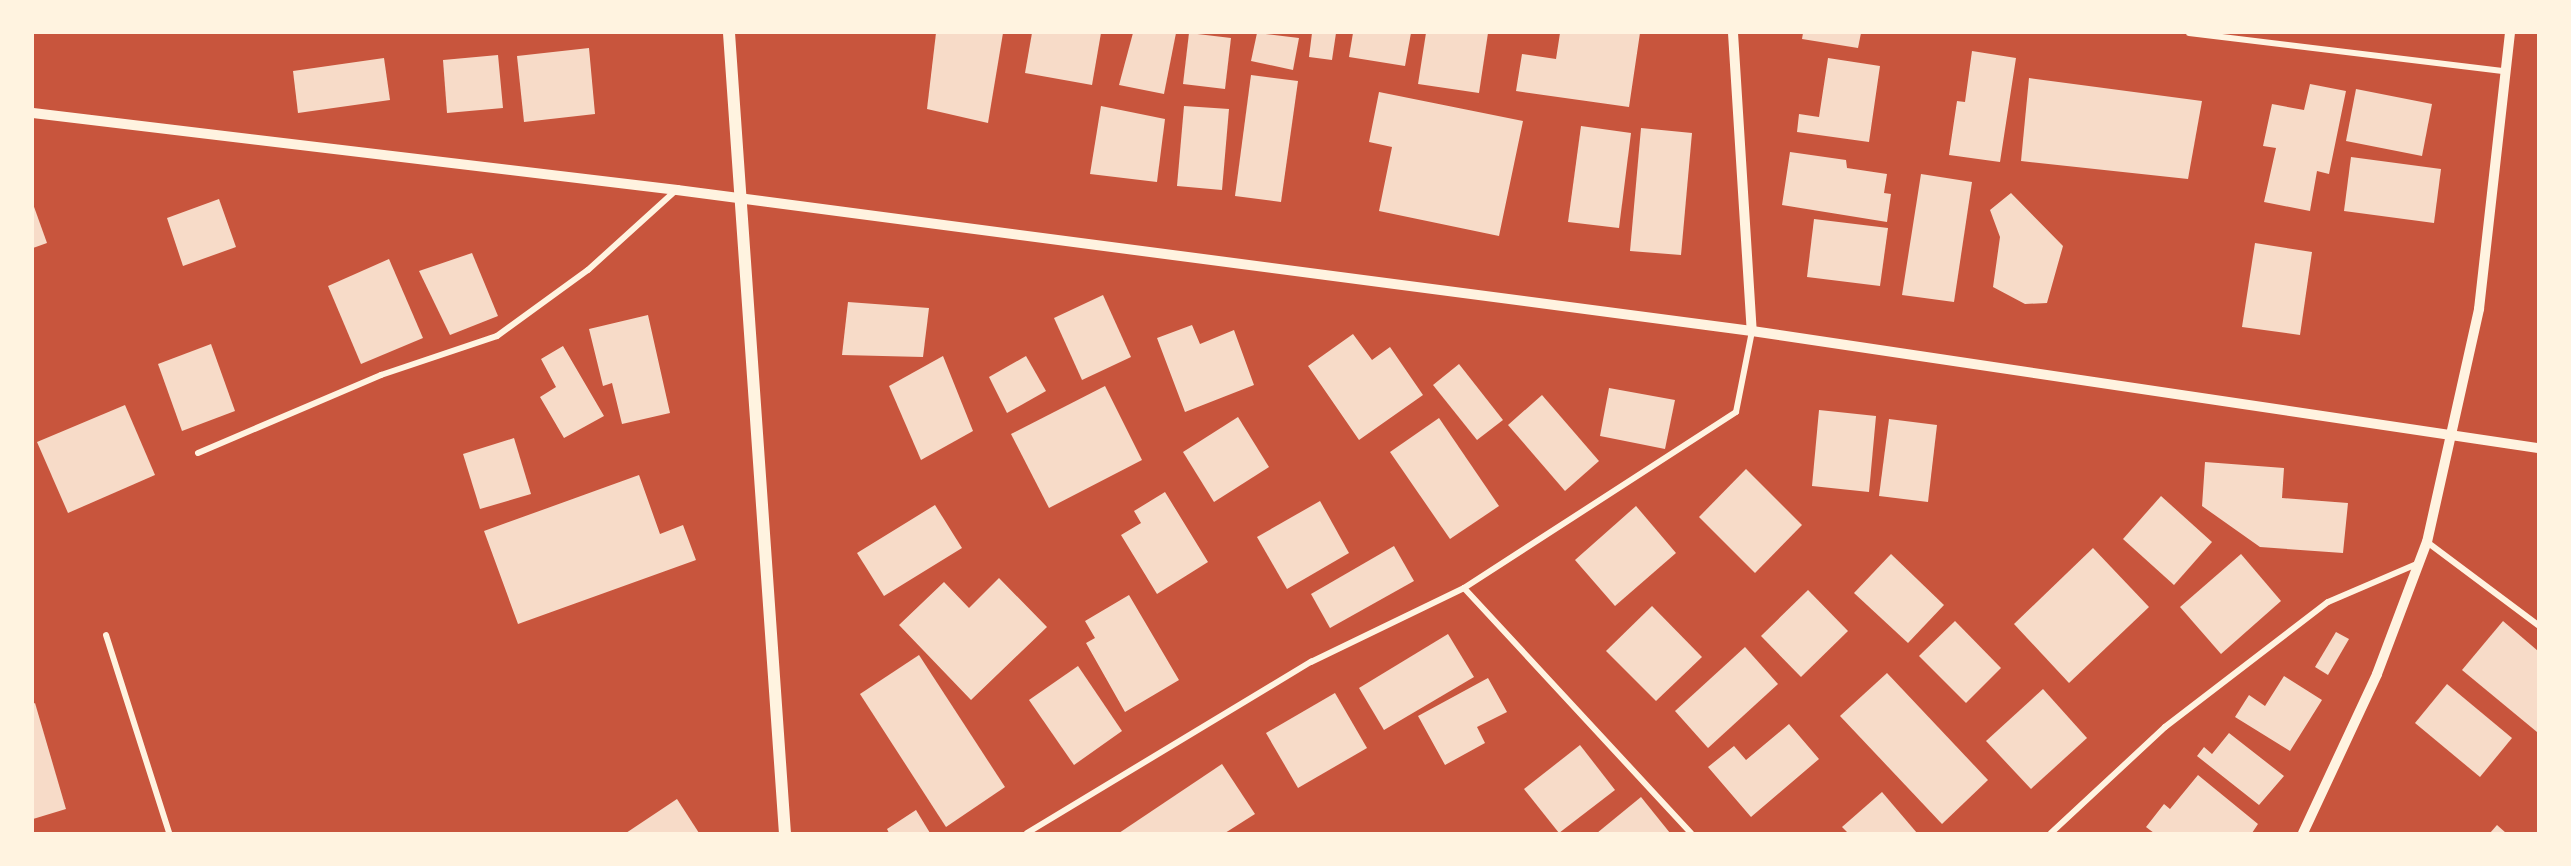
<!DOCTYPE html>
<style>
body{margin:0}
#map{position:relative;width:2571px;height:866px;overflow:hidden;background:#c8553d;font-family:Lato,sans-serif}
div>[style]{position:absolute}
.building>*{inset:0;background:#f7dbc8}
.minor>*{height:6px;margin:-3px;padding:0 3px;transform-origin:3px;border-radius:3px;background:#fff3e0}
.tertiary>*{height:10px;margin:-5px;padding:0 5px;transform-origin:5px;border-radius:5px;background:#fff3e0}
.secondary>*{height:12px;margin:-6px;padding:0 6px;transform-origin:6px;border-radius:6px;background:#fff3e0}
span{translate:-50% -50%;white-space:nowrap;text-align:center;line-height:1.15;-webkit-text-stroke:6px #fff3e0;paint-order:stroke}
.frame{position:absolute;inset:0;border:34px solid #fff3e0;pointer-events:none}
</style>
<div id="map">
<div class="building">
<div style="clip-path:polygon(936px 33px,1003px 33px,988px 123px,927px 109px)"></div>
<div style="clip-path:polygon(1032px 33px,1101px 33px,1092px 85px,1025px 73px)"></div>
<div style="clip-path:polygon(1133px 33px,1176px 33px,1164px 94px,1119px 85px)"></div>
<div style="clip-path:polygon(1189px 33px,1231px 38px,1225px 89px,1183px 84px)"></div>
<div style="clip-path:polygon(1257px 33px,1299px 38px,1293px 70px,1251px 61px)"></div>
<div style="clip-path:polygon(1312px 33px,1336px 33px,1332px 60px,1309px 57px)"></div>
<div style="clip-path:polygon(1353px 33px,1411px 33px,1405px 66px,1349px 57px)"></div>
<div style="clip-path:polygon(1426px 33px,1488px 33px,1479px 93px,1418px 84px)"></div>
<div style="clip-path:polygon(1560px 33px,1640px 33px,1629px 107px,1516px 91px,1522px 54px,1556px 59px)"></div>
<div style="clip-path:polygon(1803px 33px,1861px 33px,1858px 48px,1802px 39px)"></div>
<div style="clip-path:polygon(589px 48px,595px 114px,524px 122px,517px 56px)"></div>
<div style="clip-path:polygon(1972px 51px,2016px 58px,2000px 162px,1949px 155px,1957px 101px,1965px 102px)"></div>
<div style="clip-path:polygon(498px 55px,503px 108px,447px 113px,443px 60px)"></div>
<div style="clip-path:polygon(384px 58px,390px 100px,298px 113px,293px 71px)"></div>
<div style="clip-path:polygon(1828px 58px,1880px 66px,1869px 142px,1797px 132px,1799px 114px,1819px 117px)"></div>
<div style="clip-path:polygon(1251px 75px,1298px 81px,1281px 202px,1235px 196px)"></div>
<div style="clip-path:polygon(2029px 78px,2202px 101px,2188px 179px,2021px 161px)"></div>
<div style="clip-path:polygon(2310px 84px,2346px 91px,2329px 174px,2317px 171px,2310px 211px,2264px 202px,2276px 148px,2263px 146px,2272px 104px,2304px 110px)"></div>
<div style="clip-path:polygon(2356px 89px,2432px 104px,2422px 156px,2346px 141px)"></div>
<div style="clip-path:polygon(1379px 92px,1523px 121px,1499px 236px,1379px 211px,1392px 147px,1369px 142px)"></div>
<div style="clip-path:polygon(1101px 106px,1165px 119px,1157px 182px,1090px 174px)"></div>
<div style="clip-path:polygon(1184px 106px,1229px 109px,1222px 190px,1177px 186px)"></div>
<div style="clip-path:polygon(1581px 126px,1631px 133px,1619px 228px,1568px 222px)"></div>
<div style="clip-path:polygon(1641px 128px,1692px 133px,1681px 255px,1630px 251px)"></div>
<div style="clip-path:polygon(1790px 152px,1846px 160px,1847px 168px,1887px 174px,1884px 193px,1891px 194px,1887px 222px,1782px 205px)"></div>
<div style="clip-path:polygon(2351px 157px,2441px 169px,2434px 223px,2344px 211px)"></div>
<div style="clip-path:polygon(1921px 174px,1972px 182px,1954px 302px,1902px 295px)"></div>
<div style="clip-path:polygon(2011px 193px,2063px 246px,2047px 303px,2025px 304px,1993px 287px,2000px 237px,1990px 210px)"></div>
<div style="clip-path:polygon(219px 199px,236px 247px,183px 266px,167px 218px)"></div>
<div style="clip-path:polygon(33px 204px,47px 243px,33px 248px)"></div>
<div style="clip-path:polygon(1814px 219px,1888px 228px,1880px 286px,1807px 277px)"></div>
<div style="clip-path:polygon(2255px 243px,2312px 252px,2300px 335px,2242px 327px)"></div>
<div style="clip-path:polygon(472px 253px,498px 316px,450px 335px,419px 271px)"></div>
<div style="clip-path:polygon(389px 259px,423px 338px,361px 364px,328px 286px)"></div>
<div style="clip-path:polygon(1103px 295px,1131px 357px,1082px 380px,1054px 318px)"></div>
<div style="clip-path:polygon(848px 302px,929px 308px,923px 357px,842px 355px)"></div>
<div style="clip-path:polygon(648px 315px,670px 413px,622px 424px,612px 383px,603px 386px,589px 329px)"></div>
<div style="clip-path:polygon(1192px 325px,1200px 344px,1234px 330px,1254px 385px,1185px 412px,1157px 338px)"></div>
<div style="clip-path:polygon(1353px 334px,1372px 360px,1390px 347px,1423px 395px,1359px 440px,1308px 366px)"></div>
<div style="clip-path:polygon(211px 344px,235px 411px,182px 431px,158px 364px)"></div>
<div style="clip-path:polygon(563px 346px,604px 416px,564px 438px,540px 397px,556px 387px,541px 359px)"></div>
<div style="clip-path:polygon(943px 356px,973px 431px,921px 460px,889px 386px)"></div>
<div style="clip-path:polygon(1026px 356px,1046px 391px,1007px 413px,989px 377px)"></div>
<div style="clip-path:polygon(1459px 364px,1503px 420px,1477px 440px,1433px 385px)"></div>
<div style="clip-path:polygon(1105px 386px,1142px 460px,1049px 508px,1011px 434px)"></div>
<div style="clip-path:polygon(1609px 388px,1675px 400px,1665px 449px,1600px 436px)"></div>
<div style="clip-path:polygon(1542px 395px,1599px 461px,1565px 491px,1508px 425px)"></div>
<div style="clip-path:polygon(125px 405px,155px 475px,68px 513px,37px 442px)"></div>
<div style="clip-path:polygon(1819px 410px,1876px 416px,1869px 492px,1812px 486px)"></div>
<div style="clip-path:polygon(1238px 417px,1269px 467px,1214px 502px,1183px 452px)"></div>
<div style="clip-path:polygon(1439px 418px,1499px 506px,1450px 539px,1390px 452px)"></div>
<div style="clip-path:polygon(1889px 419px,1937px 425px,1928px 502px,1879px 496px)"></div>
<div style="clip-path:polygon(514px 438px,531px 494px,480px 509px,463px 454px)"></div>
<div style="clip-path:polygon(2205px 462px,2284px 468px,2282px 498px,2348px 503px,2343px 553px,2260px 547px,2202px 506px)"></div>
<div style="clip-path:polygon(1746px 469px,1802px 525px,1755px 573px,1699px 517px)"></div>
<div style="clip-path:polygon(639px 475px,660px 534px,683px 525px,696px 560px,518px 624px,484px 531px)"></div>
<div style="clip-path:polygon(1165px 492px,1208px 562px,1157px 594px,1121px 535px,1141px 523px,1134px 511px)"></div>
<div style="clip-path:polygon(2161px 496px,2212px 542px,2174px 585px,2123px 539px)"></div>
<div style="clip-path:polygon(1320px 501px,1349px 553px,1287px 589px,1257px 537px)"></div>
<div style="clip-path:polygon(935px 505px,962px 548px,884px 596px,857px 553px)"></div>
<div style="clip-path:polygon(1636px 506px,1676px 553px,1615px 606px,1575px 560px)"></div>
<div style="clip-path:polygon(1394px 546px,1414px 581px,1330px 628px,1311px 594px)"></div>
<div style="clip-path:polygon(2093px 548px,2149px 607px,2069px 683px,2014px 624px)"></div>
<div style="clip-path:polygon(1891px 554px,1944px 605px,1908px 643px,1854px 593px)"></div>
<div style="clip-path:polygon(2241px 554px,2281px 601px,2221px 654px,2180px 607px)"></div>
<div style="clip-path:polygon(999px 578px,1047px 627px,971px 700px,899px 625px,944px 582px,969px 608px)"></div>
<div style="clip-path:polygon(1808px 590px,1848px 631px,1801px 677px,1761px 636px)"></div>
<div style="clip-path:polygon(1129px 595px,1179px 680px,1125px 712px,1086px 643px,1095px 638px,1085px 621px)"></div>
<div style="clip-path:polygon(1652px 606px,1702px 657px,1656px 701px,1606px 651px)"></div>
<div style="clip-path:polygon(1955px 621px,2001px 668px,1966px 703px,1919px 656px)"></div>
<div style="clip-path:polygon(2503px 621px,2538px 651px,2537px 732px,2462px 670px)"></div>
<div style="clip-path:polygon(2336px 632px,2349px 639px,2328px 675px,2315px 667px)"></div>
<div style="clip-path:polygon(1448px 634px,1474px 677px,1384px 730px,1359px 688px)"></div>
<div style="clip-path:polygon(1745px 647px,1778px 684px,1708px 748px,1675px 711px)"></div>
<div style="clip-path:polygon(919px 655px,1005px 787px,946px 827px,860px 694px)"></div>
<div style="clip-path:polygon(1078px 666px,1122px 731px,1074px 765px,1029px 700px)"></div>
<div style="clip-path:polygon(1887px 673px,1988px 780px,1942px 824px,1840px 716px)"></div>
<div style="clip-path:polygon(2284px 676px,2322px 700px,2290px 751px,2235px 717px,2249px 695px,2265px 706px)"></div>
<div style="clip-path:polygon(1488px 678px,1507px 712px,1477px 727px,1485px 743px,1445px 765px,1418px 716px)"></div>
<div style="clip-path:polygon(2447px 684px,2512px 738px,2480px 777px,2415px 723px)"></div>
<div style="clip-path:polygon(2043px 689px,2087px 738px,2031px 789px,1986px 741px)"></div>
<div style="clip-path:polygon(1335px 693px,1367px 748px,1298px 788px,1266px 733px)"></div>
<div style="clip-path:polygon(35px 703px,66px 809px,33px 819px,33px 704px)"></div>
<div style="clip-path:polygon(1789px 724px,1819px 759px,1751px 817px,1708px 767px,1734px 746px,1746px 760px)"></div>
<div style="clip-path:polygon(2229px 733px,2284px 776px,2259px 805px,2197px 756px,2204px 747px,2212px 754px)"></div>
<div style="clip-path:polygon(1580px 745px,1615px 790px,1559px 833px,1524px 789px)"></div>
<div style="clip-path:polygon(1222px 764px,1255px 814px,1225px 833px,1119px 833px)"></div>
<div style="clip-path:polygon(2198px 775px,2258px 824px,2252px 833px,2154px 833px,2146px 827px,2164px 804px,2170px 809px)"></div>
<div style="clip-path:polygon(1882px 792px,1917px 833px,1848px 833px,1842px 827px)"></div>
<div style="clip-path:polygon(1641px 797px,1670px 833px,1597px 833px)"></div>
<div style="clip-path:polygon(677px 799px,699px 833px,626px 833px)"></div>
<div style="clip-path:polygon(916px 810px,930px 833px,889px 833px,887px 829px)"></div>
<div style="clip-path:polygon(2497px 825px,2506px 833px,2490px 833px)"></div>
</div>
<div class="minor">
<div style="left:2189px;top:33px;width:318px;rotate:6.9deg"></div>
<div style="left:198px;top:453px;width:199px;rotate:-23.1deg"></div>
<div style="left:381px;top:375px;width:122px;rotate:-18.6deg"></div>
<div style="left:497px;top:336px;width:112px;rotate:-36deg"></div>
<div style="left:588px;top:270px;width:118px;rotate:-42.2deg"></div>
<div style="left:2427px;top:542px;width:139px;rotate:36.8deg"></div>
<div style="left:1464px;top:588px;width:334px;rotate:47.2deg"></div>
<div style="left:106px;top:635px;width:208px;rotate:72.3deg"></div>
<div style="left:1027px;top:833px;width:332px;rotate:-31.1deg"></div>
<div style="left:1311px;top:662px;width:170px;rotate:-25.8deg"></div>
<div style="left:1464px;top:588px;width:324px;rotate:-32.9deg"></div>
<div style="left:1736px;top:412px;width:83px;rotate:-78.8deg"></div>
<div style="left:2051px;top:833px;width:156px;rotate:-42.9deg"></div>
<div style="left:2165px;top:727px;width:205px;rotate:-37.5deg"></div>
<div style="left:2328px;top:602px;width:99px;rotate:-23.2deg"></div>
</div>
<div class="tertiary">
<div style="left:1733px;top:33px;width:299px;rotate:86.4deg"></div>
<div style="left:33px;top:113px;width:649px;rotate:6.82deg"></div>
<div style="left:677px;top:190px;width:1084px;rotate:7.47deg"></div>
<div style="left:1752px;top:331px;width:795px;rotate:8.47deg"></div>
<div style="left:2303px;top:833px;width:175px;rotate:-65deg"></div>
<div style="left:2377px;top:674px;width:141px;rotate:-69.3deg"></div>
<div style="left:2427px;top:542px;width:239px;rotate:-77.4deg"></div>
<div style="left:2479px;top:309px;width:278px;rotate:-83.6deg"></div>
</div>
<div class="secondary">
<div style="left:729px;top:33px;width:802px;rotate:86deg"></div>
</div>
<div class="frame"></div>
</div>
